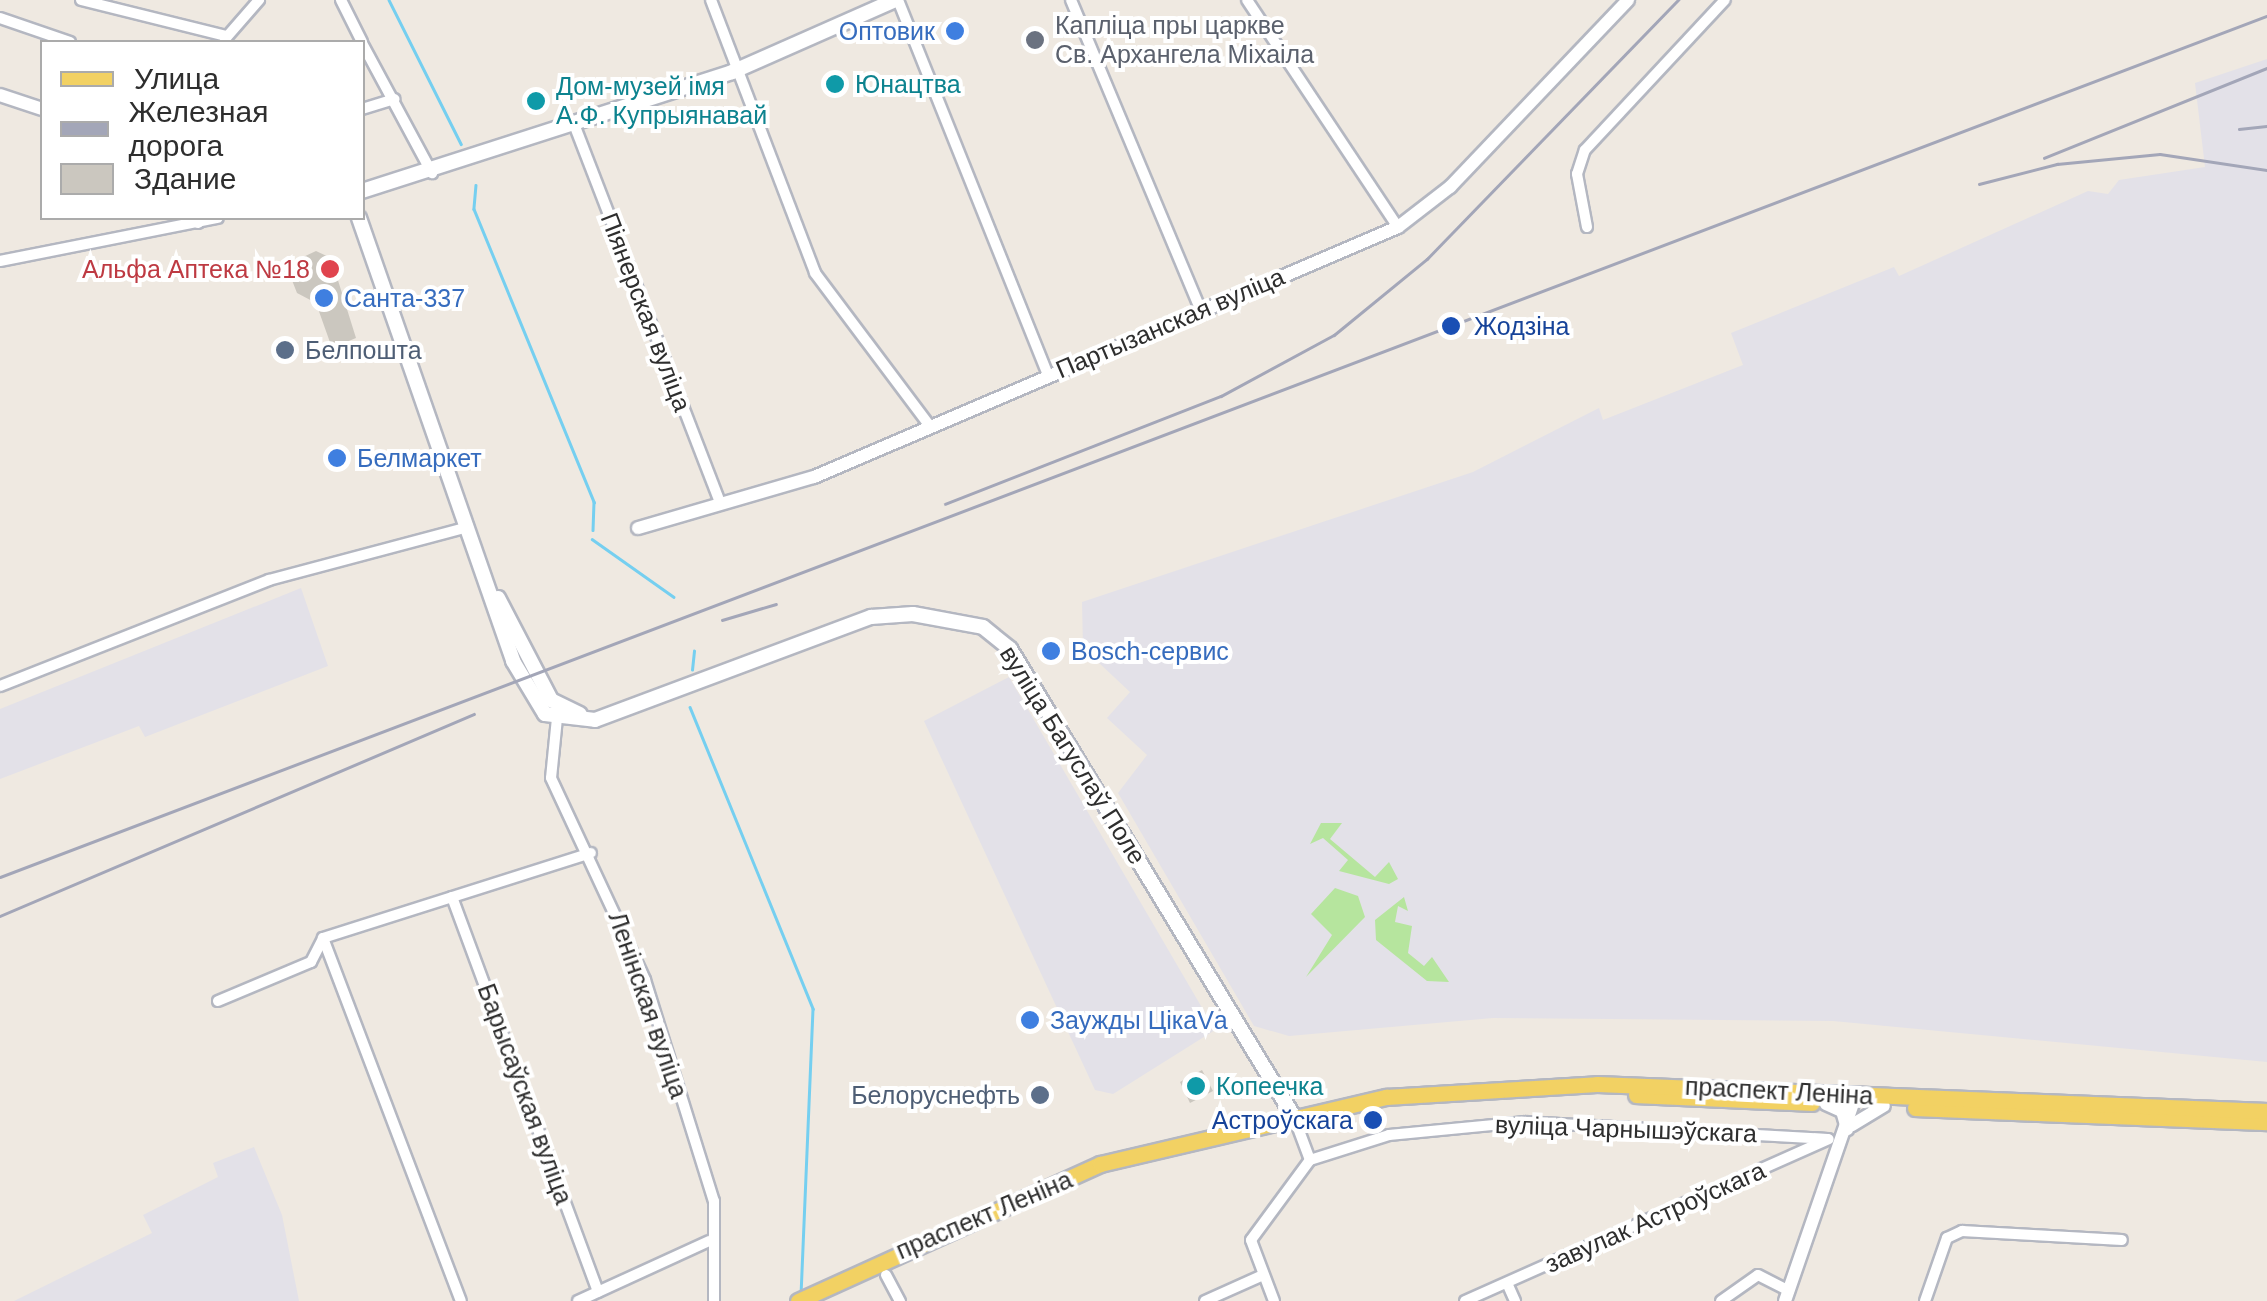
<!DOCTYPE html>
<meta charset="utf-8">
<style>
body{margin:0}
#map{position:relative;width:2267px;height:1301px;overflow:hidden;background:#efe9e1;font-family:Helvetica,sans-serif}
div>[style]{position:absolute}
.industrial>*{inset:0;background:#e3e1e8}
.green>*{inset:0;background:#b6e59e}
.stream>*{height:2.5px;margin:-1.25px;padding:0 1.25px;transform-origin:1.25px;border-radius:1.25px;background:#75cff0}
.building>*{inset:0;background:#cbc7bf}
.roads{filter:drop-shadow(2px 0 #b4b7c1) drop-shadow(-2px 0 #b4b7c1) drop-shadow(0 2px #b4b7c1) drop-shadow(0 -2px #b4b7c1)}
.minor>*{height:10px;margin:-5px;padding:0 5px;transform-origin:5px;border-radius:5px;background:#fff}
.tertiary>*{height:12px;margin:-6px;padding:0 6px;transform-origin:6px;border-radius:6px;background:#fff}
.secondary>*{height:14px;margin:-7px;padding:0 7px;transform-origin:7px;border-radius:7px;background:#fff}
.primary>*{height:15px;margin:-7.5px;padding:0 7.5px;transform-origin:7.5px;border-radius:7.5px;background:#f2d163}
.rail>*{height:2.5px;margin:-1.25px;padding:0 1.25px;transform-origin:1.25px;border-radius:1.25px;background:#a3a6b8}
.dots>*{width:28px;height:28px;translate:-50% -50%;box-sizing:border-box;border:5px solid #fff;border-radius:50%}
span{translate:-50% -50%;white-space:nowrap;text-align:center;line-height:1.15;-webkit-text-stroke:8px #fff;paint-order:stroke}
.worship-label{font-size:25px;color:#5b616d}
.left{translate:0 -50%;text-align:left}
.shop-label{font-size:25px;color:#366cbe}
.right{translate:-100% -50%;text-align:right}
.culture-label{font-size:25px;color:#0d838f}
.health-label{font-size:25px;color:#be3a42}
.street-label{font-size:25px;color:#2e2e2e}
.transit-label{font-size:25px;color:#164399}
.service-label{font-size:25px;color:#4e5e75}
.legend{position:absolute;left:40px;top:40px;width:325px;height:180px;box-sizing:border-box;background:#fff;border:2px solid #ababab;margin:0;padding:12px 18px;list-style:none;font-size:30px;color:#2e2e2e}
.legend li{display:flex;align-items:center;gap:20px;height:50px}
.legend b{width:50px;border:2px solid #ababab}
</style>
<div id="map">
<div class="industrial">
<div style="clip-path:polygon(2267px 59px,2267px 1062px,1833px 1021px,1493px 1018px,1289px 1036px,1254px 1026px,1118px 793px,1147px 755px,1107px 718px,1130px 692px,1083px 648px,1082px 602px,1473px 472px,1599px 408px,1603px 420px,1743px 365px,1731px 333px,1894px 267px,1899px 276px,2088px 191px,2108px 194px,2119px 180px,2205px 167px,2195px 83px)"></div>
<div style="clip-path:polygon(301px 588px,328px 666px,145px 737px,139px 726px,0 779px,0 709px)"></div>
<div style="clip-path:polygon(1009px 677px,1215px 1030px,1113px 1094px,1095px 1090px,924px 721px)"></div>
<div style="clip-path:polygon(254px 1147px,282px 1215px,299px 1301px,14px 1301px,152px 1233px,143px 1215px,218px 1177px,213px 1163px)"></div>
</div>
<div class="green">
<div style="clip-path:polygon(1321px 823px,1342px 823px,1330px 839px,1375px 877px,1389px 862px,1398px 879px,1389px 884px,1339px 871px,1348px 860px,1323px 838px,1310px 844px)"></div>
<div style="clip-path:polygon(1335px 888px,1358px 896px,1365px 917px,1306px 977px,1332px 935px,1311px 914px)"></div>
<div style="clip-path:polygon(1404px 897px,1408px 911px,1398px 906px,1395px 922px,1412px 926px,1408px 953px,1424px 966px,1432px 957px,1449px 982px,1427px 981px,1376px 940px,1375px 920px)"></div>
</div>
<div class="stream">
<div style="left:389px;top:0;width:161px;rotate:63.4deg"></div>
<div style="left:476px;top:185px;width:24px;rotate:95deg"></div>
<div style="left:474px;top:209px;width:317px;rotate:67.7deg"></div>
<div style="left:594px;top:502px;width:28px;rotate:92deg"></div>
<div style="left:592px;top:539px;width:100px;rotate:35.3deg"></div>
<div style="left:692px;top:670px;width:19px;rotate:-84deg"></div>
<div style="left:690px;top:707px;width:326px;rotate:67.8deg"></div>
<div style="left:813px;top:1009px;width:286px;rotate:92.4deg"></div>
</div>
<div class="building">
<div style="clip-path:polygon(316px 251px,331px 258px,356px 338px,332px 348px,316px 303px,297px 293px,286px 265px)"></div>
<div style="clip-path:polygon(1202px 1070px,1213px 1091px,1190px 1103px,1180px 1082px)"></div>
</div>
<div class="roads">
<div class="minor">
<div style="left:81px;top:0;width:149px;rotate:13.9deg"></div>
<div style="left:341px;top:0;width:47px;rotate:63.4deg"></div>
<div style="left:711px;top:0;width:292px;rotate:69.1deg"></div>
<div style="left:815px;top:273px;width:190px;rotate:53.1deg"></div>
<div style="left:898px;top:0;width:404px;rotate:68.2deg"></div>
<div style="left:1071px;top:0;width:334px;rotate:67.3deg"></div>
<div style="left:1247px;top:0;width:273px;rotate:56.4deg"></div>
<div style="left:0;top:18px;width:74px;rotate:18.9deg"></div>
<div style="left:225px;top:39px;width:52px;rotate:-48.9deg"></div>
<div style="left:362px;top:43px;width:148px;rotate:61.7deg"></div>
<div style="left:362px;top:109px;width:34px;rotate:-17deg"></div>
<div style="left:574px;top:124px;width:401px;rotate:68.9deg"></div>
<div style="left:1587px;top:227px;width:54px;rotate:-100.7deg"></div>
<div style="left:1577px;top:174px;width:25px;rotate:-72deg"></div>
<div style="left:1585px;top:150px;width:205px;rotate:-47deg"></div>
<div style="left:0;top:261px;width:222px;rotate:-11.2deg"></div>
<div style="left:0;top:686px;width:289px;rotate:-21.5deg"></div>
<div style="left:269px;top:580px;width:206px;rotate:-14.9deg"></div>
<div style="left:557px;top:718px;width:60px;rotate:95.7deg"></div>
<div style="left:551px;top:778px;width:223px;rotate:65deg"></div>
<div style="left:645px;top:980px;width:232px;rotate:72.7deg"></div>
<div style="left:714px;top:1201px;width:100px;rotate:90deg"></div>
<div style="left:452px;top:897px;width:421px;rotate:69.7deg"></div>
<div style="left:323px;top:938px;width:388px;rotate:69.2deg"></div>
<div style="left:218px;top:1001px;width:101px;rotate:-22.8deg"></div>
<div style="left:311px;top:962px;width:27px;rotate:-63deg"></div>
<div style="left:323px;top:938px;width:281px;rotate:-17.6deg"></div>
<div style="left:1310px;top:1160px;width:83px;rotate:-17.6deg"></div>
<div style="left:1389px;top:1135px;width:137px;rotate:-5.5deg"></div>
<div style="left:1525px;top:1122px;width:303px;rotate:3.2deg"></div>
<div style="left:886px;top:1275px;width:30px;rotate:62deg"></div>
<div style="left:1507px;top:1283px;width:20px;rotate:66deg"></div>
<div style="left:578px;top:1301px;width:144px;rotate:-24.6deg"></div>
<div style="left:1205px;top:1301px;width:64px;rotate:-24.1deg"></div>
<div style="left:1274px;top:1301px;width:65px;rotate:-110.7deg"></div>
<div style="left:1251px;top:1240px;width:99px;rotate:-53.6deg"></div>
<div style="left:1310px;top:1160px;width:46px;rotate:-110.4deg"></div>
<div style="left:1465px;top:1301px;width:398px;rotate:-24deg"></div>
<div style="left:1721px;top:1301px;width:45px;rotate:-35.1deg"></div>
<div style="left:1758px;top:1275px;width:35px;rotate:27deg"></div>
<div style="left:1925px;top:1301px;width:67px;rotate:-70.8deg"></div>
<div style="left:1947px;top:1238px;width:17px;rotate:-25deg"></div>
<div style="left:1962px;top:1231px;width:160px;rotate:3.2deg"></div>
</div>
<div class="tertiary">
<div style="left:0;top:95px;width:44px;rotate:18.4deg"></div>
<div style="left:197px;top:218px;width:4px;rotate:76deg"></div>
<div style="left:638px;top:528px;width:183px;rotate:-16.2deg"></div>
<div style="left:814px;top:477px;width:635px;rotate:-23.17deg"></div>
<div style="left:1398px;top:227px;width:66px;rotate:-37.6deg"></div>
<div style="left:1450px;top:187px;width:258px;rotate:-46.4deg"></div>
<div style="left:1826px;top:1104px;width:17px;rotate:24deg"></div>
<div style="left:1842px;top:1111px;width:19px;rotate:74deg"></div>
<div style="left:1852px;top:1125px;width:37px;rotate:-31deg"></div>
<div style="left:1785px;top:1301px;width:218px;rotate:-71deg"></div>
</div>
<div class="secondary">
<div style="left:362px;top:191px;width:389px;rotate:-17.8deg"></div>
<div style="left:732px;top:72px;width:178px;rotate:-23.8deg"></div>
<div style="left:359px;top:218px;width:469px;rotate:70.8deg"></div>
<div style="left:513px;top:661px;width:62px;rotate:58.9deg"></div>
<div style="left:545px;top:714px;width:50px;rotate:6.8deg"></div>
<div style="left:595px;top:720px;width:295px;rotate:-20.5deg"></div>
<div style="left:871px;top:617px;width:42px;rotate:-4.1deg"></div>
<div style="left:913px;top:614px;width:71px;rotate:10.5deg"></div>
<div style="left:983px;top:627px;width:35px;rotate:39deg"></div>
<div style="left:1010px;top:649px;width:547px;rotate:58.75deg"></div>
<div style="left:498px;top:598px;width:115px;rotate:62.5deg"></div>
<div style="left:551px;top:700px;width:32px;rotate:26deg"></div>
</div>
<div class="primary">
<div style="left:1636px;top:1095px;width:176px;rotate:2.6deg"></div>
<div style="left:1915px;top:1108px;width:352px;rotate:2.3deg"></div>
<div style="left:798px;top:1301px;width:332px;rotate:-24.4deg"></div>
<div style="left:1100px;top:1164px;width:294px;rotate:-13.2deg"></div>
<div style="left:1386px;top:1097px;width:211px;rotate:-3.5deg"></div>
<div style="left:1597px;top:1084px;width:671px;rotate:2.31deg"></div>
</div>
</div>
<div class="rail">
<div style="left:2239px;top:129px;width:28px;rotate:-6deg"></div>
<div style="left:2044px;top:158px;width:240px;rotate:-22deg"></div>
<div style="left:1979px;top:184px;width:81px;rotate:-14.4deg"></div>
<div style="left:2057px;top:164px;width:103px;rotate:-5.5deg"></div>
<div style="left:2160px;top:154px;width:108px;rotate:8.5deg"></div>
<div style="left:945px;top:504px;width:296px;rotate:-21.4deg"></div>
<div style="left:1221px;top:396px;width:128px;rotate:-28.4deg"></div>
<div style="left:1334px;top:335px;width:120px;rotate:-39.3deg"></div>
<div style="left:1427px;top:259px;width:361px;rotate:-45.9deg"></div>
<div style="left:722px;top:620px;width:56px;rotate:-16.5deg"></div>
<div style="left:0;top:877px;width:2425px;rotate:-20.8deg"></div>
<div style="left:0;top:916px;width:515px;rotate:-23.08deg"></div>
</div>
<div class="dots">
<div style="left:955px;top:31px;background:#3f7fe0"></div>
<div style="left:1035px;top:40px;background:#6b7280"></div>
<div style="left:835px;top:84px;background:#0f9aa8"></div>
<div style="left:536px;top:101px;background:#0f9aa8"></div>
<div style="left:330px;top:269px;background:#e0444e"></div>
<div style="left:324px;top:298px;background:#3f7fe0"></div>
<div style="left:1451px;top:326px;background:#1a4fb4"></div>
<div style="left:285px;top:350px;background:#5c6f8a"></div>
<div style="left:337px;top:458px;background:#3f7fe0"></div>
<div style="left:1051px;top:651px;background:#3f7fe0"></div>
<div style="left:1030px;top:1020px;background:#3f7fe0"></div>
<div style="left:1196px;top:1086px;background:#0f9aa8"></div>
<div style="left:1040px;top:1095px;background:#5c6f8a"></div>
<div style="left:1373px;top:1120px;background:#1a4fb4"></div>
</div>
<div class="worship-label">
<span class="left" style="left:1055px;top:40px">Капліца пры царкве<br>Св. Архангела Міхаіла</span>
</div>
<div class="shop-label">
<span class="right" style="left:935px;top:31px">Оптовик</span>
<span class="left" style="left:344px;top:298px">Санта-337</span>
<span class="left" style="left:357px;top:458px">Белмаркет</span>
<span class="left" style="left:1071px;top:651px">Bosch-сервис</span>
<span class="left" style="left:1050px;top:1020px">Заужды ЦікаVа</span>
</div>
<div class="culture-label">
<span class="left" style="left:855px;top:84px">Юнацтва</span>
<span class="left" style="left:556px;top:101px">Дом-музей імя<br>А.Ф. Купрыянавай</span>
<span class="left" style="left:1216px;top:1086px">Копеечка</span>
</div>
<div class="health-label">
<span class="right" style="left:310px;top:269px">Альфа Аптека №18</span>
</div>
<div class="street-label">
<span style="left:646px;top:312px;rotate:69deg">Піянерская вуліца</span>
<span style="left:1170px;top:323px;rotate:-23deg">Партызанская вуліца</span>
<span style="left:1073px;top:755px;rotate:58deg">вуліца Багуслаў Поле</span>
<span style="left:648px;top:1005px;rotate:71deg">Ленінская вуліца</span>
<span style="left:1779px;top:1091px;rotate:3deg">праспект Леніна</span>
<span style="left:525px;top:1094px;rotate:70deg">Барысаўская вуліца</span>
<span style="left:1626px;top:1129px;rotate:2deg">вуліца Чарнышэўскага</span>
<span style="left:984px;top:1215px;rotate:-23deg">праспект Леніна</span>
<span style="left:1655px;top:1217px;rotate:-24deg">завулак Астроўскага</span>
</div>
<div class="transit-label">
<span class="left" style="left:1474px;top:326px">Жодзіна</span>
<span class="right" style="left:1353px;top:1120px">Астроўскага</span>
</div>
<div class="service-label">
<span class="left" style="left:305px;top:350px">Белпошта</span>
<span class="right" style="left:1020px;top:1095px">Белоруснефть</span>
</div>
<ul class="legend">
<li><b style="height:12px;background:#f2d163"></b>Улица</li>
<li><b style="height:12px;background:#a3a6b8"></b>Железная дорога</li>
<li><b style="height:28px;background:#cbc7bf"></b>Здание</li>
</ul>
</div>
